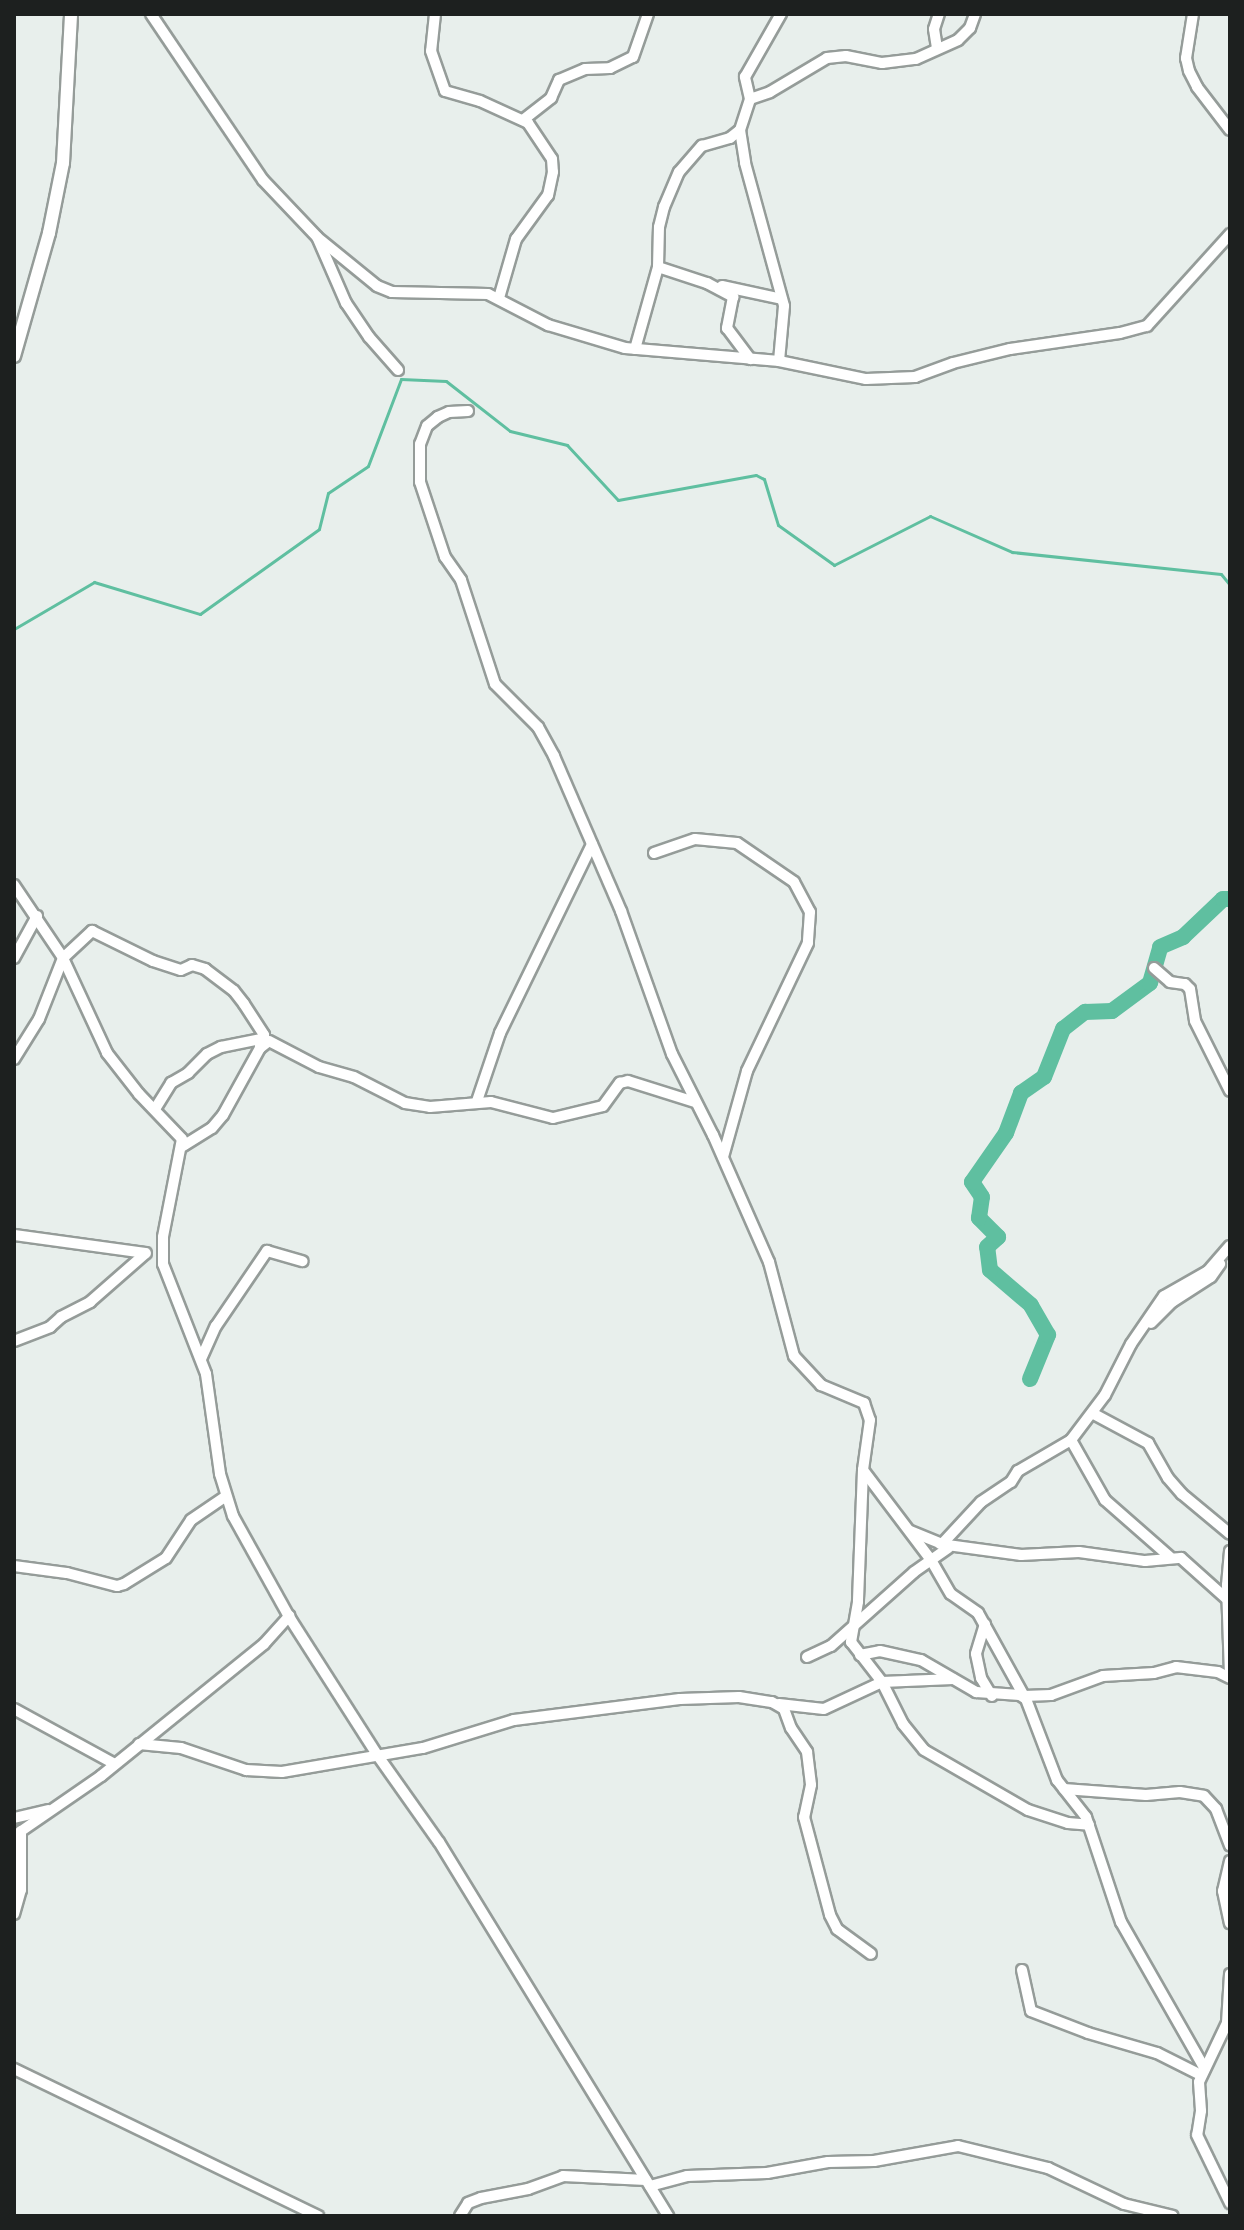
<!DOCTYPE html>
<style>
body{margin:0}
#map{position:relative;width:1244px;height:2230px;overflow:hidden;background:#e8efec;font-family:"Zilla Slab",serif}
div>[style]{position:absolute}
.stream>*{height:3px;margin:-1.5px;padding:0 1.5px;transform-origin:1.5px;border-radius:1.5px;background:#5fbfa0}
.river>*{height:16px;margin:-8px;padding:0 8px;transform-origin:8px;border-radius:8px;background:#5fbfa0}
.roads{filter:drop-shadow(2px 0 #959c99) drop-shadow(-2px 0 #959c99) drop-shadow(0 2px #959c99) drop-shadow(0 -2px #959c99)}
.minor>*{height:10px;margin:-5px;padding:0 5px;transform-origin:5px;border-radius:5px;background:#fff}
.tertiary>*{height:12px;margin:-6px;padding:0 6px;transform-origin:6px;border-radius:6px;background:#fff}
span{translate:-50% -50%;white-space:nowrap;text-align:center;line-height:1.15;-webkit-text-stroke:7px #fff;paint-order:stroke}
.frame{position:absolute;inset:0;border:16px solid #1d201f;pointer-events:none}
</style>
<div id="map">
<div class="stream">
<div style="left:1230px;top:611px;width:6px;rotate:90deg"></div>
<div style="left:14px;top:629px;width:93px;rotate:-30.4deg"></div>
<div style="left:94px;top:582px;width:111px;rotate:16.8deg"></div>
<div style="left:200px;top:614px;width:146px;rotate:-35.5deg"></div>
<div style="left:319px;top:529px;width:37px;rotate:-76deg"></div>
<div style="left:328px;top:493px;width:48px;rotate:-34deg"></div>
<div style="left:368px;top:466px;width:93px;rotate:-69.2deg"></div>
<div style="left:401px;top:379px;width:45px;rotate:2.5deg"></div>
<div style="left:446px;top:381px;width:81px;rotate:38deg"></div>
<div style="left:510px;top:431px;width:59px;rotate:13.8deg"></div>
<div style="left:567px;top:445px;width:75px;rotate:47.2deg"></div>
<div style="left:618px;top:500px;width:140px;rotate:-10.3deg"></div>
<div style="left:756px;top:475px;width:9px;rotate:27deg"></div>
<div style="left:764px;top:479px;width:48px;rotate:73.1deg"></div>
<div style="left:778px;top:525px;width:69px;rotate:35.5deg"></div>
<div style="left:834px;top:565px;width:108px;rotate:-27deg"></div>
<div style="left:930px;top:516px;width:90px;rotate:23.7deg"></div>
<div style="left:1012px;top:552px;width:210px;rotate:6deg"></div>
<div style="left:1221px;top:574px;width:14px;rotate:51deg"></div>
</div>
<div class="river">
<div style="left:1030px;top:1379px;width:48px;rotate:-67.8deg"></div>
<div style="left:1048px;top:1335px;width:34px;rotate:-120deg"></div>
<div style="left:1031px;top:1305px;width:54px;rotate:-139.5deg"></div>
<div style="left:990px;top:1270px;width:23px;rotate:-97deg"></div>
<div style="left:987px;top:1247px;width:15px;rotate:-42deg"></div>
<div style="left:998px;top:1237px;width:27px;rotate:-135deg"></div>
<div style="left:979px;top:1218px;width:21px;rotate:-82deg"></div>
<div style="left:982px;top:1197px;width:18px;rotate:-124deg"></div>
<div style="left:972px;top:1182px;width:60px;rotate:-55.2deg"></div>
<div style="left:1006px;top:1133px;width:43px;rotate:-69.4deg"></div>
<div style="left:1021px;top:1093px;width:28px;rotate:-35deg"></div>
<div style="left:1044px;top:1077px;width:52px;rotate:-68.4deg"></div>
<div style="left:1063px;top:1029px;width:28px;rotate:-38deg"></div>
<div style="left:1085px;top:1012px;width:27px;rotate:-2deg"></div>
<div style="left:1112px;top:1011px;width:47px;rotate:-36.4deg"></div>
<div style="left:1150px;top:983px;width:37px;rotate:-74deg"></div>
<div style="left:1160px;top:947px;width:25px;rotate:-23deg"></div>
<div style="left:1183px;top:937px;width:55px;rotate:-43.5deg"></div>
<div style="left:1223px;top:899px;width:7px"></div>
</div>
<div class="roads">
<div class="minor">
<div style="left:151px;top:14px;width:200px;rotate:56deg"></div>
<div style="left:263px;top:180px;width:79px;rotate:46.5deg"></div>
<div style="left:317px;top:237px;width:77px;rotate:39.2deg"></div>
<div style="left:377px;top:286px;width:16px;rotate:22deg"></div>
<div style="left:392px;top:292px;width:96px;rotate:1.2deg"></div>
<div style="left:488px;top:294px;width:68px;rotate:27.3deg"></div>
<div style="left:548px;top:325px;width:80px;rotate:16.6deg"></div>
<div style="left:625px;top:348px;width:155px;rotate:4.8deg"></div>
<div style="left:779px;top:361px;width:89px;rotate:11.7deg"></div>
<div style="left:866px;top:379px;width:49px;rotate:-2.3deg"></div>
<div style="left:915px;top:377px;width:40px;rotate:-20.2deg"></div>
<div style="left:953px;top:363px;width:59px;rotate:-13.8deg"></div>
<div style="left:1010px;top:349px;width:111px;rotate:-8.3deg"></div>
<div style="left:1120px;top:333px;width:28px;rotate:-15deg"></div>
<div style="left:1147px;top:326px;width:124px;rotate:-47.9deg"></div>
<div style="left:435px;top:14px;width:37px;rotate:96deg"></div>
<div style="left:431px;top:51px;width:42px;rotate:70.7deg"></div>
<div style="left:445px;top:91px;width:36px;rotate:16deg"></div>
<div style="left:480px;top:101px;width:53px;rotate:24.6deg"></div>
<div style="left:528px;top:123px;width:43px;rotate:56.3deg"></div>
<div style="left:552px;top:159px;width:13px;rotate:86deg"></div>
<div style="left:553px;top:172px;width:24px;rotate:102deg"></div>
<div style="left:548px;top:195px;width:54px;rotate:126deg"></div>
<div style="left:516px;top:239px;width:61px;rotate:106.1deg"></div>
<div style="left:1193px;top:14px;width:45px;rotate:99deg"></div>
<div style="left:1186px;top:58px;width:13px;rotate:77deg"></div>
<div style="left:1189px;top:71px;width:18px;rotate:63deg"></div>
<div style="left:1197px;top:87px;width:54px;rotate:52.5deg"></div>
<div style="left:937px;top:48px;width:19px;rotate:-99deg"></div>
<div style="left:934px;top:29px;width:16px;rotate:-72deg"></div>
<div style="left:750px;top:99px;width:23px;rotate:-103deg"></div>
<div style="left:745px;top:77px;width:73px;rotate:-60.3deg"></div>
<div style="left:523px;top:120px;width:36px;rotate:-38deg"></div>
<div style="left:551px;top:98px;width:20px;rotate:-66deg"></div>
<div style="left:559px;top:80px;width:28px;rotate:-23deg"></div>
<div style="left:585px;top:69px;width:25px;rotate:-2deg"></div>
<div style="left:610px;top:68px;width:25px;rotate:-26deg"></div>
<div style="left:633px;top:57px;width:46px;rotate:-70.8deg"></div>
<div style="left:740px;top:130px;width:33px;rotate:81deg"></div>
<div style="left:745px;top:163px;width:148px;rotate:74.7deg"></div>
<div style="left:784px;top:306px;width:55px;rotate:95.2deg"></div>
<div style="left:318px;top:239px;width:70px;rotate:66.4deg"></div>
<div style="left:346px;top:303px;width:41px;rotate:55.9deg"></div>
<div style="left:369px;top:337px;width:44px;rotate:48.7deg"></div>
<div style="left:658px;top:267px;width:52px;rotate:18.1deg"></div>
<div style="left:707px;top:283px;width:30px;rotate:28deg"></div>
<div style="left:733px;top:297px;width:32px;rotate:101deg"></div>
<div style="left:727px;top:328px;width:39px;rotate:53deg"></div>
<div style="left:722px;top:286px;width:61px;rotate:12.2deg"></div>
<div style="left:635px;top:349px;width:85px;rotate:-74.3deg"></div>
<div style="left:658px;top:267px;width:40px;rotate:-88.6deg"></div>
<div style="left:659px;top:227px;width:21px;rotate:-76deg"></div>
<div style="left:664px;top:207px;width:38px;rotate:-67deg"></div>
<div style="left:679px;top:172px;width:35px;rotate:-49deg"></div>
<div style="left:702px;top:146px;width:29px;rotate:-16deg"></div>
<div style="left:730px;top:138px;width:13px;rotate:-39deg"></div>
<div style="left:740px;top:130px;width:33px;rotate:-72deg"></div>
<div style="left:750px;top:99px;width:21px;rotate:-19deg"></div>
<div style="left:770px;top:92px;width:66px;rotate:-30.8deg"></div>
<div style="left:827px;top:58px;width:19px;rotate:-6deg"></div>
<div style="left:846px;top:56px;width:37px;rotate:11deg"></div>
<div style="left:882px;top:63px;width:34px;rotate:-7deg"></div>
<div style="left:916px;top:59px;width:46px;rotate:-24.3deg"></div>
<div style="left:958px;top:40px;width:17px;rotate:-45deg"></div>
<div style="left:970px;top:28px;width:15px;rotate:-70deg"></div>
<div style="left:468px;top:411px;width:19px;rotate:177deg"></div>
<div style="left:449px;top:412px;width:12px;rotate:156deg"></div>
<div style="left:438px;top:417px;width:14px;rotate:141deg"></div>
<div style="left:427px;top:426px;width:19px;rotate:111deg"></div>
<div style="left:420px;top:444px;width:38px;rotate:90deg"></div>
<div style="left:420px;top:482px;width:79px;rotate:71.6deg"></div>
<div style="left:445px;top:557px;width:28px;rotate:55deg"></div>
<div style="left:461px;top:580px;width:109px;rotate:71.9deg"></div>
<div style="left:495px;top:684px;width:61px;rotate:45deg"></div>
<div style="left:538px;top:727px;width:33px;rotate:61deg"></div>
<div style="left:554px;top:756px;width:169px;rotate:66.6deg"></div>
<div style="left:621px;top:911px;width:152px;rotate:70.4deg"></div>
<div style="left:672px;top:1054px;width:91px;rotate:63.2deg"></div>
<div style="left:713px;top:1135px;width:139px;rotate:66.2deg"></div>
<div style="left:769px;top:1262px;width:97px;rotate:75.1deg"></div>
<div style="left:794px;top:1356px;width:40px;rotate:47deg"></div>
<div style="left:821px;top:1385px;width:47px;rotate:22.7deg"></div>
<div style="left:864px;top:1403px;width:18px;rotate:71deg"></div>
<div style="left:870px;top:1420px;width:50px;rotate:98deg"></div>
<div style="left:863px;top:1470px;width:113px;rotate:52.9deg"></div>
<div style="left:931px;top:1560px;width:39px;rotate:60deg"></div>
<div style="left:951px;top:1594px;width:33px;rotate:35deg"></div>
<div style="left:978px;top:1613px;width:95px;rotate:61deg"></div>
<div style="left:1024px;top:1696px;width:27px;rotate:-2deg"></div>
<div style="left:1051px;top:1695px;width:55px;rotate:-20.1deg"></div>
<div style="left:1103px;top:1676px;width:51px;rotate:-3.4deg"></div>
<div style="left:1154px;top:1673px;width:23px;rotate:-15deg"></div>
<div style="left:1176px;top:1667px;width:42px;rotate:6.8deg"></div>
<div style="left:1218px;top:1672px;width:13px;rotate:27deg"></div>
<div style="left:654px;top:853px;width:43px;rotate:-18.9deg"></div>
<div style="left:695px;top:839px;width:42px;rotate:5.4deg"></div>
<div style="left:737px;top:843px;width:69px;rotate:34.4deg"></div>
<div style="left:794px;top:882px;width:34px;rotate:62deg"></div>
<div style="left:810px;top:912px;width:31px;rotate:94deg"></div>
<div style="left:808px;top:943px;width:142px;rotate:115.5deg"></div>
<div style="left:747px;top:1071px;width:89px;rotate:105.6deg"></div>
<div style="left:14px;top:885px;width:88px;rotate:56.1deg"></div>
<div style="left:63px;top:958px;width:105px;rotate:65.1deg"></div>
<div style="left:107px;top:1053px;width:52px;rotate:52deg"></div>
<div style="left:139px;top:1094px;width:62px;rotate:46.3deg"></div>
<div style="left:182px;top:1139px;width:100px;rotate:101deg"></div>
<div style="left:163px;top:1237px;width:27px;rotate:90deg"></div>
<div style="left:163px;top:1264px;width:118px;rotate:68.6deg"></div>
<div style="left:206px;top:1374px;width:101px;rotate:82deg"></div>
<div style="left:220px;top:1474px;width:44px;rotate:72.8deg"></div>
<div style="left:233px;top:1516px;width:119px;rotate:60.9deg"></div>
<div style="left:291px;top:1620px;width:161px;rotate:57.4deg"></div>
<div style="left:378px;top:1756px;width:105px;rotate:54.7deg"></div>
<div style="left:439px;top:1842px;width:439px;rotate:58.5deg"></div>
<div style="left:14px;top:958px;width:48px;rotate:-61.3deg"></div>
<div style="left:1154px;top:968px;width:21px;rotate:41deg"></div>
<div style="left:1170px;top:982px;width:15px;rotate:8deg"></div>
<div style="left:1185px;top:984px;width:7px;rotate:45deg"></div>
<div style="left:1190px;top:989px;width:32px;rotate:81deg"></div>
<div style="left:1195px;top:1021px;width:78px;rotate:63.4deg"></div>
<div style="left:14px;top:1059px;width:47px;rotate:-58deg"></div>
<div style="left:39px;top:1019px;width:66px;rotate:-68.5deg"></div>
<div style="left:63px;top:958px;width:40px;rotate:-43deg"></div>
<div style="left:92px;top:931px;width:68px;rotate:26.2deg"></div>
<div style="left:153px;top:961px;width:29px;rotate:18deg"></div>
<div style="left:181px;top:970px;width:12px;rotate:-24deg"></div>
<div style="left:192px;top:965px;width:14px;rotate:17deg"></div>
<div style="left:205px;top:969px;width:36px;rotate:37deg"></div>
<div style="left:234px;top:991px;width:16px;rotate:52deg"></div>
<div style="left:244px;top:1004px;width:37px;rotate:57deg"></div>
<div style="left:264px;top:1035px;width:12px;rotate:110deg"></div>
<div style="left:477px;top:1101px;width:72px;rotate:-71.3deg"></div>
<div style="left:500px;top:1033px;width:210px;rotate:-64deg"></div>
<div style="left:155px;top:1109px;width:31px;rotate:-58deg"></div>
<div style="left:171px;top:1083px;width:20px;rotate:-30deg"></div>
<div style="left:188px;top:1073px;width:27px;rotate:-45deg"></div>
<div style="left:207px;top:1054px;width:16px;rotate:-27deg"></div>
<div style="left:221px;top:1047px;width:41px;rotate:-11.3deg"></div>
<div style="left:183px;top:1146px;width:34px;rotate:-32deg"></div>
<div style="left:212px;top:1128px;width:17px;rotate:-50deg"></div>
<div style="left:223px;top:1115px;width:77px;rotate:-61.1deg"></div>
<div style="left:260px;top:1048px;width:11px;rotate:-38deg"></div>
<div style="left:269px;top:1041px;width:56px;rotate:27.5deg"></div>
<div style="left:319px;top:1067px;width:36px;rotate:16deg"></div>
<div style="left:354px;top:1077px;width:57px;rotate:27deg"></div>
<div style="left:405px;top:1103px;width:25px;rotate:9deg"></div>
<div style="left:430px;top:1107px;width:61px;rotate:-4.7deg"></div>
<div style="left:491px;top:1102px;width:64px;rotate:14.5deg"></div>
<div style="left:553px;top:1118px;width:51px;rotate:-13.5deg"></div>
<div style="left:603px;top:1106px;width:29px;rotate:-54deg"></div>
<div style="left:620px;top:1083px;width:8px;rotate:-14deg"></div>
<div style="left:628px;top:1081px;width:70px;rotate:17.4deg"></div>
<div style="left:14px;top:1235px;width:133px;rotate:7.8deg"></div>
<div style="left:1151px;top:1323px;width:30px;rotate:-45deg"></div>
<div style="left:1172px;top:1302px;width:46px;rotate:-32.7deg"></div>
<div style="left:1211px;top:1277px;width:16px;rotate:-55deg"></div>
<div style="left:14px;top:1341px;width:39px;rotate:-21deg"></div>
<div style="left:50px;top:1327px;width:15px;rotate:-42deg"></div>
<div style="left:61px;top:1317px;width:33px;rotate:-27deg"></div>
<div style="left:90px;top:1302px;width:74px;rotate:-41.2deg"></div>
<div style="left:201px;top:1359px;width:36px;rotate:-66deg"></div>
<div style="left:216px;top:1326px;width:91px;rotate:-55.8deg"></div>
<div style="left:267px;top:1251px;width:37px;rotate:16deg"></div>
<div style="left:1092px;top:1413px;width:64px;rotate:28.2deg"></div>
<div style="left:1148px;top:1443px;width:40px;rotate:60.3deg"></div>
<div style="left:1168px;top:1478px;width:21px;rotate:49deg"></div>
<div style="left:1182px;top:1494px;width:62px;rotate:39.8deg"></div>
<div style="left:1071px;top:1440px;width:69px;rotate:60.5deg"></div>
<div style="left:1105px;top:1500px;width:86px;rotate:41.2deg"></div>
<div style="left:863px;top:1470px;width:132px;rotate:92.2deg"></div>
<div style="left:858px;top:1602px;width:41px;rotate:99.9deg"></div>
<div style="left:851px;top:1642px;width:51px;rotate:52.2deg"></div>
<div style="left:882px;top:1682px;width:47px;rotate:63.4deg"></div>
<div style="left:903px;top:1724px;width:33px;rotate:51deg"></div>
<div style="left:924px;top:1750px;width:120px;rotate:30deg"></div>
<div style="left:1028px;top:1810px;width:42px;rotate:18deg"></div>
<div style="left:1068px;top:1823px;width:21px;rotate:5deg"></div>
<div style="left:910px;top:1531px;width:35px;rotate:22deg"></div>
<div style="left:942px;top:1544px;width:57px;rotate:-47.1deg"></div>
<div style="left:981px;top:1502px;width:36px;rotate:-34deg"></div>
<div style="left:1011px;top:1482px;width:13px;rotate:-58deg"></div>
<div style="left:1018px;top:1471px;width:61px;rotate:-30.3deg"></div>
<div style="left:1071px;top:1440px;width:56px;rotate:-52.9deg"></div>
<div style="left:1105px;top:1395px;width:57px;rotate:-63deg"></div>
<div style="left:1131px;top:1344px;width:58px;rotate:-55.5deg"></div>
<div style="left:1164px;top:1296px;width:51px;rotate:-29.6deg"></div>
<div style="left:1208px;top:1271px;width:33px;rotate:-49deg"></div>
<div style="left:940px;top:1544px;width:82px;rotate:7.7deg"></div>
<div style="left:1021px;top:1555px;width:58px;rotate:-3deg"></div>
<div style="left:1079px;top:1552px;width:67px;rotate:7.8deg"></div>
<div style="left:1145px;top:1561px;width:36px;rotate:-5deg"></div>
<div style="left:1181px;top:1558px;width:63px;rotate:41.8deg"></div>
<div style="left:1230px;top:1551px;width:34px;rotate:95deg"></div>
<div style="left:1227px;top:1585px;width:89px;rotate:88.1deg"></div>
<div style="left:14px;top:1566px;width:53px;rotate:7.5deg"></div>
<div style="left:67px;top:1573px;width:52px;rotate:14.6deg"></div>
<div style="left:117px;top:1586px;width:7px;rotate:-16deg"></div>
<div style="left:124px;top:1584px;width:49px;rotate:-31.8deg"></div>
<div style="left:166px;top:1558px;width:45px;rotate:-56.7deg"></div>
<div style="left:191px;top:1520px;width:42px;rotate:-34.4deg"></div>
<div style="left:985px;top:1624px;width:31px;rotate:107deg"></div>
<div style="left:976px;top:1654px;width:25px;rotate:78deg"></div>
<div style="left:981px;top:1678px;width:21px;rotate:59deg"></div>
<div style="left:860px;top:1655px;width:20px;rotate:-11deg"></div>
<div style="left:880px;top:1651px;width:42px;rotate:12.4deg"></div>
<div style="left:921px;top:1660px;width:64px;rotate:30.2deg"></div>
<div style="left:976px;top:1692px;width:44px;rotate:3.9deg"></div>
<div style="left:1020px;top:1695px;width:7px;rotate:34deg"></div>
<div style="left:1026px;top:1699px;width:87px;rotate:69.1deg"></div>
<div style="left:1057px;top:1780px;width:47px;rotate:51.9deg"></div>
<div style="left:1086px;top:1817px;width:111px;rotate:71.6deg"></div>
<div style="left:1121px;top:1922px;width:169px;rotate:60.3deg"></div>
<div style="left:807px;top:1657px;width:26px;rotate:-25deg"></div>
<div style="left:831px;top:1646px;width:111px;rotate:-41.7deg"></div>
<div style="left:914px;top:1572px;width:42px;rotate:-35.2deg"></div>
<div style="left:779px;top:1704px;width:45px;rotate:6.3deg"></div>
<div style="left:824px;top:1709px;width:64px;rotate:-25deg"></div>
<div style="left:882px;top:1682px;width:71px;rotate:-2.4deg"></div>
<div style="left:14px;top:1709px;width:115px;rotate:28.6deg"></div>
<div style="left:139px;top:1744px;width:42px;rotate:5.4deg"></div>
<div style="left:181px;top:1748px;width:69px;rotate:18.7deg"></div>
<div style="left:246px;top:1770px;width:36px;rotate:3deg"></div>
<div style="left:282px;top:1772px;width:143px;rotate:-9.7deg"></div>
<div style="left:423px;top:1748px;width:95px;rotate:-17.1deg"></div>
<div style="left:514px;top:1720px;width:167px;rotate:-7.2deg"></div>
<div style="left:680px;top:1699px;width:59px;rotate:-1.9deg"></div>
<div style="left:739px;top:1697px;width:33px;rotate:9deg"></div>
<div style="left:772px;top:1702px;width:14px;rotate:30deg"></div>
<div style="left:784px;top:1709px;width:20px;rotate:70deg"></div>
<div style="left:791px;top:1728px;width:29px;rotate:56deg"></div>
<div style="left:807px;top:1752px;width:33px;rotate:83deg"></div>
<div style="left:811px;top:1785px;width:33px;rotate:102deg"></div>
<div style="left:804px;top:1817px;width:101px;rotate:75.1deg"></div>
<div style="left:830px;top:1915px;width:16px;rotate:63deg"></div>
<div style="left:837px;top:1929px;width:42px;rotate:36.3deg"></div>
<div style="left:1064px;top:1789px;width:82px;rotate:4.2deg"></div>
<div style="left:1146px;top:1795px;width:34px;rotate:-5deg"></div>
<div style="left:1180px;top:1792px;width:24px;rotate:9deg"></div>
<div style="left:1204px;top:1796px;width:18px;rotate:47deg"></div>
<div style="left:1216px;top:1809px;width:39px;rotate:69deg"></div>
<div style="left:14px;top:1818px;width:35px;rotate:-13deg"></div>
<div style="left:14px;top:1836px;width:106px;rotate:-34.6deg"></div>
<div style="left:101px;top:1776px;width:210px;rotate:-39deg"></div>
<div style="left:264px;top:1644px;width:38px;rotate:-48deg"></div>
<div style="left:1230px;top:1861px;width:31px;rotate:103deg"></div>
<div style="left:1223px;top:1891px;width:33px;rotate:78deg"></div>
<div style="left:14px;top:1914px;width:25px;rotate:-74deg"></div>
<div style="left:21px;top:1890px;width:59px;rotate:-90deg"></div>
<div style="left:1022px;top:1970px;width:42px;rotate:77.6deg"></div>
<div style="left:1031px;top:2011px;width:61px;rotate:21.1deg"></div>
<div style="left:1088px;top:2033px;width:72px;rotate:16.2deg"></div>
<div style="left:1157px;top:2053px;width:49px;rotate:26.6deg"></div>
<div style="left:1230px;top:1974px;width:49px;rotate:93.5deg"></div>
<div style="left:1227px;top:2023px;width:65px;rotate:115.4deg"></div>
<div style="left:1199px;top:2082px;width:29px;rotate:86deg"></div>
<div style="left:1201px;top:2111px;width:24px;rotate:99deg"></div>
<div style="left:1197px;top:2135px;width:76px;rotate:64.1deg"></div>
<div style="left:14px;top:2069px;width:338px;rotate:25.8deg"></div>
<div style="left:650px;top:2186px;width:38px;rotate:-15deg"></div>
<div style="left:687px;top:2176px;width:80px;rotate:-2.1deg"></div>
<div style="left:767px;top:2173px;width:62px;rotate:-10.2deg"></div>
<div style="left:828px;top:2162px;width:46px;rotate:-1.2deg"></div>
<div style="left:874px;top:2161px;width:85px;rotate:-10.1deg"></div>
<div style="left:958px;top:2146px;width:93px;rotate:13.7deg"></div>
<div style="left:1048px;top:2168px;width:84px;rotate:25.3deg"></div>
<div style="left:1124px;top:2204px;width:50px;rotate:13.8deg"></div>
<div style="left:460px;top:2216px;width:15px;rotate:-58deg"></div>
<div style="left:468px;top:2203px;width:14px;rotate:-21deg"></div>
<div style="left:481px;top:2198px;width:48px;rotate:-10.8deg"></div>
<div style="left:528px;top:2189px;width:37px;rotate:-20deg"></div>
<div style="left:563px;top:2176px;width:83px;rotate:2.8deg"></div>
</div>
<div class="tertiary">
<div style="left:14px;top:356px;width:128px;rotate:-74.1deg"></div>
<div style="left:49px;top:233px;width:71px;rotate:-78.7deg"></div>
<div style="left:63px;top:163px;width:149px;rotate:-86.9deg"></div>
</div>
</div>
<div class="frame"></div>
</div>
